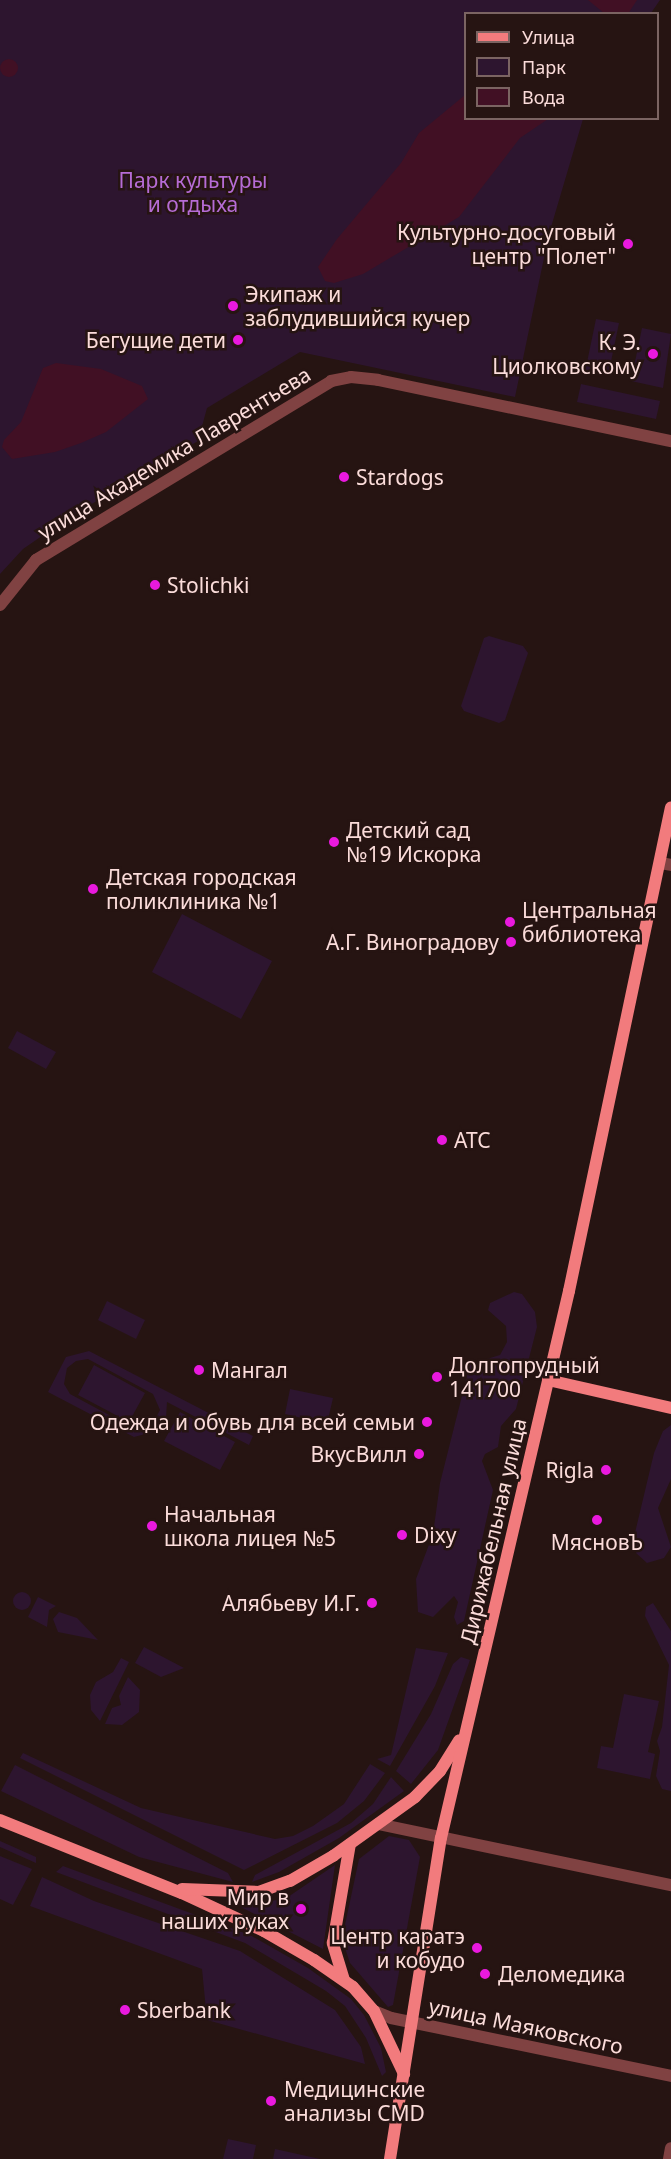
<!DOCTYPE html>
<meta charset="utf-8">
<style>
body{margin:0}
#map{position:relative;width:671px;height:2159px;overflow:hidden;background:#261412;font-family:"Noto Sans",sans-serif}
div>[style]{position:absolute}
.green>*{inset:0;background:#2d152f}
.round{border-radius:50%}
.water>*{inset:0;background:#411024}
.minor>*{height:12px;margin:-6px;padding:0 6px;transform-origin:6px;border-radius:6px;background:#804242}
.tertiary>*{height:12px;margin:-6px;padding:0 6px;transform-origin:6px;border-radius:6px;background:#804242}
.secondary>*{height:12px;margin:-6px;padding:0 6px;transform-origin:6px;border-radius:6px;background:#f27b7d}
.dots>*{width:16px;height:16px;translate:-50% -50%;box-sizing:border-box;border:3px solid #261412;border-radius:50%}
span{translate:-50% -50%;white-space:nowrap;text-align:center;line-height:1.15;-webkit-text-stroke:5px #261412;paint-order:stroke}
.park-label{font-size:21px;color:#b66cd5}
.poi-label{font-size:21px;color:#fbdcda}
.right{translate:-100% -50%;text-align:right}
.left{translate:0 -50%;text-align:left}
.street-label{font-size:21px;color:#fbdcda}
.legend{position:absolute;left:464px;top:12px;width:195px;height:108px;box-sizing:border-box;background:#261412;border:2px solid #7b6462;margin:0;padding:8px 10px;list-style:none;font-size:18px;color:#fbdcda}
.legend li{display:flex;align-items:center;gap:12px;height:30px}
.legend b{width:30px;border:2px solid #7b6462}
</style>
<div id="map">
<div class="green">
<div style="clip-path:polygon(0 0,660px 0,651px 13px,466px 14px,466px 118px,583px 119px,549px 234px,515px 397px,300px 352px,207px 408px,198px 441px,68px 518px,23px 549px,0 574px)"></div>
<div style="clip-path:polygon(596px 319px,619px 323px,608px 376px,585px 372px)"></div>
<div style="clip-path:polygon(642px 328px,671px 334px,663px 388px,631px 381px)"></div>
<div style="clip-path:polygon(581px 384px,660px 401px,656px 419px,577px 402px)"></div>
<div style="clip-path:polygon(489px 636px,523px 646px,528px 653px,505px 720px,499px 723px,464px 711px,461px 706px,484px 638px)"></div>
<div style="clip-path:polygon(182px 914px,272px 961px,241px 1019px,152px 972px)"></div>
<div style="clip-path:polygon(17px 1031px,56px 1052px,46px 1069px,8px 1048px)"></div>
<div style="clip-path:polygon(514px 1292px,522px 1294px,535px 1312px,537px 1327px,516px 1409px,501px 1426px,498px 1447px,485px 1454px,482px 1461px,493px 1490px,464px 1621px,457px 1625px,454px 1617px,458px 1602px,454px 1596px,433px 1617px,418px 1612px,416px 1579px,433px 1534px,440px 1483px,470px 1364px,500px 1355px,507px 1342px,506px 1326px,488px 1310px,490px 1303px)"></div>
<div style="clip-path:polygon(107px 1301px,145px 1320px,136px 1339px,98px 1320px)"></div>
<div style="clip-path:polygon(evenodd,89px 1351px,253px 1436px,249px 1445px,167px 1402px,166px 1418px,157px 1431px,134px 1437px,48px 1392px,66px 1357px,89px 1351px,88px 1359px,153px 1394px,160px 1410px,152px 1425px,135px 1429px,70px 1394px,64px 1384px,67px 1368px,76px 1361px,88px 1359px)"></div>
<div style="clip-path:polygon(94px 1365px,145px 1393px,129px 1422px,78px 1395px)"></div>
<div style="clip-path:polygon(290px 1389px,333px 1398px,327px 1424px,285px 1414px)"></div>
<div style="clip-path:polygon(180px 1412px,235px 1442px,220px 1470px,164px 1441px)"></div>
<div style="clip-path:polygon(671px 1425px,671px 1479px,658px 1508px,671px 1547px,664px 1558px,647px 1563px,636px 1553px,634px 1537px,654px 1453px,663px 1431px)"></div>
<div class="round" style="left:13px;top:1592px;width:18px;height:18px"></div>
<div style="clip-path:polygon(38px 1597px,56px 1606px,49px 1610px,47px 1627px,28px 1617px)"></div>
<div style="clip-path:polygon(653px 1603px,671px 1631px,671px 1791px,662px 1789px,656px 1776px,660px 1751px,657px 1741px,662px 1727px,669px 1665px,645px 1616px,646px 1607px)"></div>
<div style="clip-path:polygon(59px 1612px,77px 1618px,98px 1640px,58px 1632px,53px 1619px)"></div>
<div style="clip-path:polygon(144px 1647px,184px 1668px,161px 1677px,135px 1663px)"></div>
<div style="clip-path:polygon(416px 1648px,448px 1653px,435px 1686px,390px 1766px,377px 1759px,391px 1755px)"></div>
<div style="clip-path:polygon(461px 1657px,470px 1660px,438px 1750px,411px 1784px,396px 1771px,431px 1714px,453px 1664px)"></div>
<div style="clip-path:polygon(121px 1658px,129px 1662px,100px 1721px,91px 1710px,90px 1695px,96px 1682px,113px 1672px)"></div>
<div style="clip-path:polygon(128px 1677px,140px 1690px,139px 1712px,122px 1725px,105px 1724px,112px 1708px,121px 1705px,119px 1696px)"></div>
<div style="clip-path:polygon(624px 1694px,659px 1701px,648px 1752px,655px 1754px,650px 1779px,597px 1768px,601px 1746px,613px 1748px)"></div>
<div style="clip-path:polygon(23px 1753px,141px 1808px,275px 1839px,293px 1836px,313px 1826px,344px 1804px,370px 1764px,385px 1773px,364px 1801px,337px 1823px,244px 1870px,20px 1758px)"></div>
<div style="clip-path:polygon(15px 1765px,228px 1873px,233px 1882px,139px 1857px,1px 1791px)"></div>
<div style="clip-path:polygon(391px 1777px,404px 1791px,339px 1838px,279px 1872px,252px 1882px,255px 1875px,351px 1823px,373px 1804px)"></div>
<div style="clip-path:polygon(389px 1836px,409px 1840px,420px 1857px,393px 2005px,388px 2007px,350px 1963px,342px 1939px,359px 1859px)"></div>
<div style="clip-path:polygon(0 1841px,36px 1857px,36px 1863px,0 1847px)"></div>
<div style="clip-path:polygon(0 1856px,32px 1869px,13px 1905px,0 1899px)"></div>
<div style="clip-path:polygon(335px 1865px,323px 1949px,237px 1905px,285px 1899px)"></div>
<div style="clip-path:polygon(63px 1866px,250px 1935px,308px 1968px,351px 1999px,364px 2015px,381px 2048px,386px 2072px,382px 2076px,366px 2038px,345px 2006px,326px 1991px,245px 1943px,56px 1872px)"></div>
<div style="clip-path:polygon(42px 1877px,94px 1901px,240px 1951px,335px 2010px,361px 2047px,365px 2064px,207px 2020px,202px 1969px,30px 1906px)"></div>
<div style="clip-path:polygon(228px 2139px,256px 2145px,253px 2159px,223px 2159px)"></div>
<div style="clip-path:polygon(275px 2149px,320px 2159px,273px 2159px)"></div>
</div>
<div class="water">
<div style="clip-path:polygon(588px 0,637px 0,628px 14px,604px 13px)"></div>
<div class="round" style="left:0;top:59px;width:18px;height:18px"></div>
<div style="clip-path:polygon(465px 95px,466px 118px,548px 119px,520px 138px,459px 217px,363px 274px,334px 283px,325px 281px,318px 267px,337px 239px,401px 163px,419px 133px)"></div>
<div style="clip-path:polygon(56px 363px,101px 369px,142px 386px,148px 399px,106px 432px,81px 443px,55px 452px,12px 459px,2px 447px,4px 440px,21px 422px,43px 368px)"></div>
</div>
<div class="minor">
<div style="left:660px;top:863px;width:11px;rotate:10deg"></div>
</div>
<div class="tertiary">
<div style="left:0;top:605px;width:58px;rotate:-51.3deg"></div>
<div style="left:36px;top:560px;width:345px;rotate:-31.2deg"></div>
<div style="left:331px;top:381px;width:20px;rotate:-11deg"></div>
<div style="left:351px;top:377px;width:27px;rotate:6deg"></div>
<div style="left:378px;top:380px;width:299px;rotate:11.8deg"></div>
<div style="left:378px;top:1824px;width:299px;rotate:11.8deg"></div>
<div style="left:374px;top:2011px;width:18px;rotate:22deg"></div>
<div style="left:391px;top:2018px;width:286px;rotate:11.7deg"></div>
<div style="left:669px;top:2159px;width:11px;rotate:-80deg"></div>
</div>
<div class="secondary">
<div style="left:548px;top:1380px;width:126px;rotate:12.8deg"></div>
<div style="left:0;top:1820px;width:196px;rotate:21.9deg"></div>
<div style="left:182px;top:1893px;width:90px;rotate:24.9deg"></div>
<div style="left:264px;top:1931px;width:58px;rotate:30.1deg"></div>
<div style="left:314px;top:1960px;width:47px;rotate:34.7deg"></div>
<div style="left:353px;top:1987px;width:32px;rotate:49deg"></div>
<div style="left:374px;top:2011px;width:70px;rotate:64.5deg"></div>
<div style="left:182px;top:1889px;width:77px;rotate:2.2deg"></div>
<div style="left:259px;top:1892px;width:33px;rotate:-20deg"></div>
<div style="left:290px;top:1881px;width:50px;rotate:-30.2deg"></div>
<div style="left:333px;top:1856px;width:101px;rotate:-35.7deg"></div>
<div style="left:415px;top:1797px;width:36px;rotate:-46deg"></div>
<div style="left:440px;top:1771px;width:36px;rotate:-58deg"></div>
<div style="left:344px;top:1980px;width:39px;rotate:-107deg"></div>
<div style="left:333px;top:1943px;width:100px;rotate:-80.3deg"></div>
<div style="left:390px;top:2159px;width:325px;rotate:-81deg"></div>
<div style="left:441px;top:1838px;width:562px;rotate:-76.83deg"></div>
<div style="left:569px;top:1291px;width:494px;rotate:-78.1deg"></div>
</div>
<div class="dots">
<div style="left:628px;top:244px;background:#e919de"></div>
<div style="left:233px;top:306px;background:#e919de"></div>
<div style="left:238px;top:340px;background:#e919de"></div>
<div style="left:653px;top:354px;background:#e919de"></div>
<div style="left:344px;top:477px;background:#e919de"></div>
<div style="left:155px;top:585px;background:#e919de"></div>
<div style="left:334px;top:842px;background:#e919de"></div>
<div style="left:93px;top:889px;background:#e919de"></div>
<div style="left:510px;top:922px;background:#e919de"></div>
<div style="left:511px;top:942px;background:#e919de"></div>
<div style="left:442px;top:1140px;background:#e919de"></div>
<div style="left:199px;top:1370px;background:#e919de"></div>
<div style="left:437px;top:1377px;background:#e919de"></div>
<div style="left:427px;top:1422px;background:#e919de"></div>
<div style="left:419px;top:1454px;background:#e919de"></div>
<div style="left:606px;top:1470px;background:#e919de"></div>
<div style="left:597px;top:1520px;background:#e919de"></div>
<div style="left:152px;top:1526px;background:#e919de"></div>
<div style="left:402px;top:1535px;background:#e919de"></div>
<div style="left:372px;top:1603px;background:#e919de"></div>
<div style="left:301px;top:1909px;background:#e919de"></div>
<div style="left:477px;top:1948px;background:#e919de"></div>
<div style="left:485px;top:1974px;background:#e919de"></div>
<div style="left:125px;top:2010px;background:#e919de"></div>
<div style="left:271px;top:2101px;background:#e919de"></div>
</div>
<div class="park-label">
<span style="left:193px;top:192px">Парк культуры<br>и отдыха</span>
</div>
<div class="poi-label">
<span class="right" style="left:616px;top:244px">Культурно-досуговый<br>центр "Полет"</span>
<span class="left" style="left:245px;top:306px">Экипаж и<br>заблудившийся кучер</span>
<span class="right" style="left:226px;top:340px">Бегущие дети</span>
<span class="right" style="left:641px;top:354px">К. Э.<br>Циолковскому</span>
<span class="left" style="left:356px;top:477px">Stardogs</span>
<span class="left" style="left:167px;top:585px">Stolichki</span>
<span class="left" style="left:346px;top:842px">Детский сад<br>№19 Искорка</span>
<span class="left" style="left:106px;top:889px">Детская городская<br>поликлиника №1</span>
<span class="left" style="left:522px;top:922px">Центральная<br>библиотека</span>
<span class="right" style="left:499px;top:942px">А.Г. Виноградову</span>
<span class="left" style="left:454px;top:1140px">АТС</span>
<span class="left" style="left:449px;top:1377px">Долгопрудный<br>141700</span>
<span class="left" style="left:211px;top:1370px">Мангал</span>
<span class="right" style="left:415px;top:1422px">Одежда и обувь для всей семьи</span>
<span class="right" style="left:407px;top:1454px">ВкусВилл</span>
<span class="right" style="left:594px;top:1470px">Rigla</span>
<span class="left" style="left:164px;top:1526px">Начальная<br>школа лицея №5</span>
<span class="left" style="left:414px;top:1535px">Dixy</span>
<span style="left:597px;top:1542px">МясновЪ</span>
<span class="right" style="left:360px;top:1603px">Алябьеву И.Г.</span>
<span class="right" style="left:289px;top:1909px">Мир в<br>наших руках</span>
<span class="right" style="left:465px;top:1948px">Центр каратэ<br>и кобудо</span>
<span class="left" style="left:498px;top:1974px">Деломедика</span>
<span class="left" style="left:137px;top:2010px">Sberbank</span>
<span class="left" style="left:284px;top:2101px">Медицинские<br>анализы CMD</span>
</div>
<div class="street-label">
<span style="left:174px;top:453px;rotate:-31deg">улица Академика Лаврентьева</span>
<span style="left:493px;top:1531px;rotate:-77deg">Дирижабельная улица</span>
<span style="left:526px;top:2026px;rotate:12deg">улица Маяковского</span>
</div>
<ul class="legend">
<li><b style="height:8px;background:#f27b7d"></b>Улица</li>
<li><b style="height:16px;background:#2d152f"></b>Парк</li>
<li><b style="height:16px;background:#411024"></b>Вода</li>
</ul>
</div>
